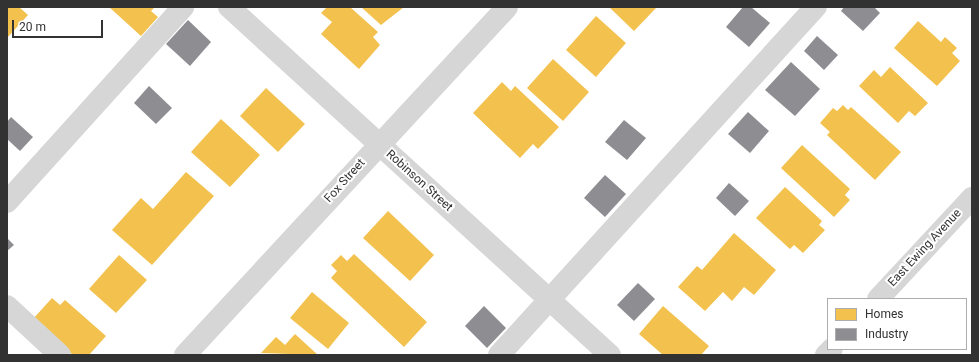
<!DOCTYPE html>
<style>
body{margin:0}
#map{position:relative;width:979px;height:362px;overflow:hidden;background:#fff;font-family:Roboto,sans-serif}
div>[style]{position:absolute}
.homes>*{inset:0;background:#f2c14e}
.industry>*{inset:0;background:#8d8d92}
.minor>*{height:22px;margin:-11px;padding:0 11px;transform-origin:11px;border-radius:11px;background:#d6d6d6}
span{translate:-50% -50%;white-space:nowrap;text-align:center;line-height:1.15;-webkit-text-stroke:4px #fff;paint-order:stroke}
.street-label{font-size:12px;color:#323232}
.frame{position:absolute;inset:0;border:8px solid #323232;pointer-events:none}
.legend{position:absolute;left:827px;top:298px;width:140px;height:52px;box-sizing:border-box;background:#fff;border:1px solid #adadad;margin:0;padding:5px 7px;list-style:none;font-size:12px;color:#323232}
.legend li{display:flex;align-items:center;gap:8px;height:20px}
.legend b{width:20px;border:1px solid #adadad}
.scale{position:absolute;left:12px;top:20px;width:91px;height:18px;box-sizing:border-box;border:2px solid #323232;border-top:0;padding-left:5px;font-size:12px;line-height:14px;white-space:nowrap;color:#323232;-webkit-text-stroke:3px #fff;paint-order:stroke}
</style>
<div id="map">
<div class="homes">
<div style="clip-path:polygon(7px 7px,19px 7px,28px 15px,7px 38px)"></div>
<div style="clip-path:polygon(109px 7px,155px 7px,151px 11px,158px 17px,141px 36px)"></div>
<div style="clip-path:polygon(327px 7px,350px 7px,378px 32px,373px 37px,380px 45px,359px 69px,321px 34px,332px 22px,321px 13px)"></div>
<div style="clip-path:polygon(361px 7px,404px 7px,381px 25px)"></div>
<div style="clip-path:polygon(609px 7px,657px 7px,634px 31px)"></div>
<div style="clip-path:polygon(596px 16px,626px 43px,596px 77px,566px 50px)"></div>
<div style="clip-path:polygon(918px 21px,941px 42px,945px 37px,957px 48px,952px 53px,960px 61px,937px 86px,894px 48px)"></div>
<div style="clip-path:polygon(553px 59px,589px 92px,563px 121px,527px 88px)"></div>
<div style="clip-path:polygon(890px 67px,928px 103px,915px 116px,909px 111px,898px 123px,859px 86px,874px 70px,881px 77px)"></div>
<div style="clip-path:polygon(502px 82px,511px 91px,515px 86px,559px 127px,538px 149px,533px 144px,520px 158px,473px 113px)"></div>
<div style="clip-path:polygon(266px 88px,305px 124px,278px 152px,240px 116px)"></div>
<div style="clip-path:polygon(843px 105px,848px 110px,851px 107px,901px 152px,875px 180px,827px 135px,830px 132px,820px 123px,833px 108px,837px 111px)"></div>
<div style="clip-path:polygon(221px 119px,260px 155px,230px 187px,191px 152px)"></div>
<div style="clip-path:polygon(802px 145px,850px 189px,845px 195px,850px 200px,834px 217px,781px 168px)"></div>
<div style="clip-path:polygon(186px 172px,214px 196px,152px 265px,112px 230px,141px 198px,153px 209px)"></div>
<div style="clip-path:polygon(785px 187px,822px 221px,819px 225px,825px 230px,803px 253px,794px 245px,790px 249px,756px 218px)"></div>
<div style="clip-path:polygon(388px 211px,434px 255px,410px 281px,363px 238px)"></div>
<div style="clip-path:polygon(734px 233px,776px 270px,754px 295px,744px 287px,732px 301px,723px 292px,705px 311px,678px 287px,697px 266px,702px 270px)"></div>
<div style="clip-path:polygon(354px 254px,427px 322px,404px 347px,331px 278px,337px 271px,331px 265px,341px 255px,347px 261px)"></div>
<div style="clip-path:polygon(119px 255px,147px 280px,116px 313px,89px 289px)"></div>
<div style="clip-path:polygon(312px 292px,349px 323px,328px 349px,290px 318px)"></div>
<div style="clip-path:polygon(52px 298px,60px 305px,65px 300px,106px 336px,89px 355px,73px 355px,33px 319px)"></div>
<div style="clip-path:polygon(663px 306px,709px 346px,701px 355px,663px 355px,639px 334px)"></div>
<div style="clip-path:polygon(295px 334px,318px 355px,261px 353px,276px 337px,285px 345px)"></div>
</div>
<div class="industry">
<div style="clip-path:polygon(743px 7px,751px 7px,770px 23px,749px 47px,726px 27px)"></div>
<div style="clip-path:polygon(844px 7px,874px 7px,880px 13px,863px 31px,841px 11px)"></div>
<div style="clip-path:polygon(188px 20px,211px 42px,190px 66px,166px 44px)"></div>
<div style="clip-path:polygon(817px 36px,838px 55px,824px 70px,804px 51px)"></div>
<div style="clip-path:polygon(791px 62px,820px 89px,795px 116px,765px 90px)"></div>
<div style="clip-path:polygon(149px 86px,172px 108px,156px 124px,134px 103px)"></div>
<div style="clip-path:polygon(748px 112px,769px 131px,750px 153px,728px 134px)"></div>
<div style="clip-path:polygon(11px 117px,33px 137px,20px 151px,7px 139px,7px 122px)"></div>
<div style="clip-path:polygon(624px 120px,646px 138px,627px 160px,605px 142px)"></div>
<div style="clip-path:polygon(605px 175px,626px 194px,605px 217px,584px 198px)"></div>
<div style="clip-path:polygon(729px 183px,749px 201px,735px 216px,716px 198px)"></div>
<div style="clip-path:polygon(7px 238px,14px 245px,7px 251px)"></div>
<div style="clip-path:polygon(638px 283px,655px 299px,634px 321px,617px 305px)"></div>
<div style="clip-path:polygon(484px 306px,506px 328px,487px 348px,465px 326px)"></div>
</div>
<div class="minor">
<div style="left:229px;top:7px;width:516px;rotate:42.41deg"></div>
<div style="left:7px;top:202px;width:263px;rotate:-47.9deg"></div>
<div style="left:878px;top:299px;width:138px;rotate:-47.1deg"></div>
<div style="left:7px;top:306px;width:72px;rotate:42.8deg"></div>
<div style="left:185px;top:355px;width:474px;rotate:-47.2deg"></div>
<div style="left:499px;top:355px;width:471px;rotate:-47.7deg"></div>
<div style="left:826px;top:355px;width:8px;rotate:-45deg"></div>
</div>
<div class="street-label">
<span style="left:345px;top:181px;rotate:-48deg">Fox Street</span>
<span style="left:419px;top:181px;rotate:42deg">Robinson Street</span>
<span style="left:925px;top:248px;rotate:-47deg">East Ewing Avenue</span>
</div>
<div class="frame"></div>
<ul class="legend">
<li><b style="height:11px;background:#f2c14e"></b>Homes</li>
<li><b style="height:11px;background:#8d8d92"></b>Industry</li>
</ul>
<div class="scale">20 m</div>
</div>
